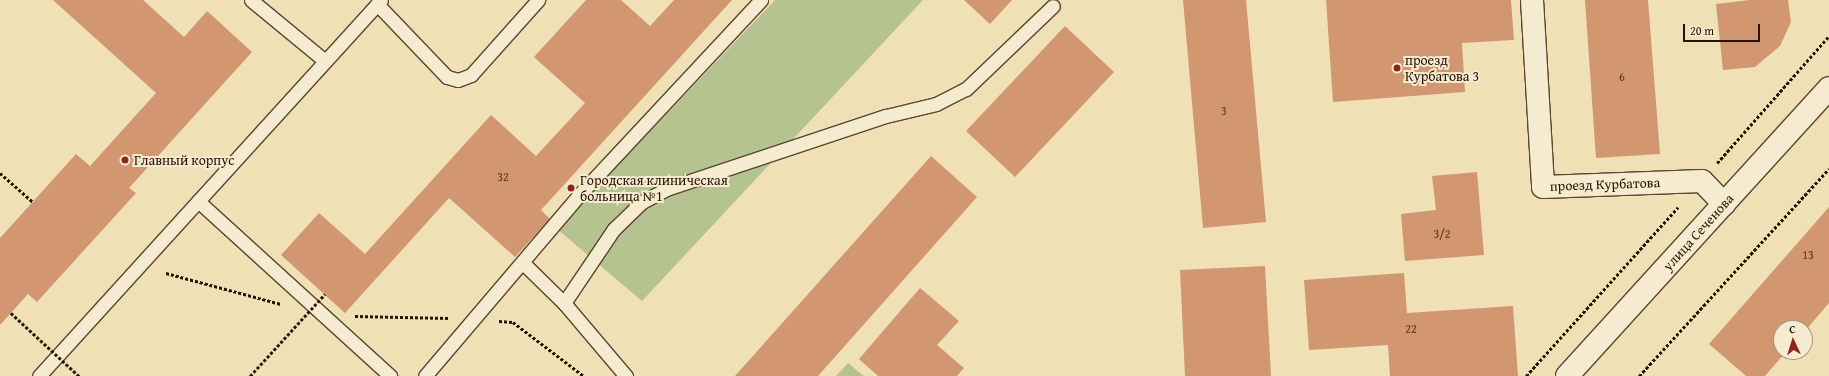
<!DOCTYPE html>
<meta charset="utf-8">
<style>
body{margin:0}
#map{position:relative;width:1829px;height:376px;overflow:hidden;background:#efe0b6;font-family:"Gentium Book Plus",serif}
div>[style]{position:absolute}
.green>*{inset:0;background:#b5c391}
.building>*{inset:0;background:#d29770}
.path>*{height:2.5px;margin-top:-1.25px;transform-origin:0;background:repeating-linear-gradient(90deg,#2a1200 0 3px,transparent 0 5px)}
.roads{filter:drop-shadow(1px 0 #5b462e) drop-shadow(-1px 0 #5b462e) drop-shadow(0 1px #5b462e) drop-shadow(0 -1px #5b462e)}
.service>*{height:13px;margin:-6.5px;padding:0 6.5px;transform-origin:6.5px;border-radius:6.5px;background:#f5ebd0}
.minor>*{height:22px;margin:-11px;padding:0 11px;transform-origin:11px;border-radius:11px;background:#f5ebd0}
.path-bridge>*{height:2.5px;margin-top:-1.25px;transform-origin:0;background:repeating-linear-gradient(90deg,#2a1200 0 3px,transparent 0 5px)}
.dots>*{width:11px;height:11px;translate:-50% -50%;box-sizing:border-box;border:2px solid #f5ebd0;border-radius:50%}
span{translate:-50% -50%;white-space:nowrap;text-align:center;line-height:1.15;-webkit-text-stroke:4px #f5ebd0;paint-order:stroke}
.number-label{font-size:12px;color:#54331c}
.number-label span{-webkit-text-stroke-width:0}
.poi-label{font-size:14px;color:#2a1200}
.left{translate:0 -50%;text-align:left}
.street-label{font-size:14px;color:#2a1200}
.north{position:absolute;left:1773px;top:320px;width:40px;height:40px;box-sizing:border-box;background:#f5ebd0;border:1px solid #a4947d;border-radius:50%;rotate:356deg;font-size:11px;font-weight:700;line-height:16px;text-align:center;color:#2a1200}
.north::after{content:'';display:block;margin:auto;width:14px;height:18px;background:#8f2418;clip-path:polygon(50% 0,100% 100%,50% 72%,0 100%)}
.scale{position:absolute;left:1683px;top:24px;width:77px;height:18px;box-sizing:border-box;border:2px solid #2a1200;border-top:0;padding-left:5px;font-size:12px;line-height:14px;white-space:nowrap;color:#2a1200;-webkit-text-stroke:3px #f5ebd0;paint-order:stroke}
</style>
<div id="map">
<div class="green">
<div style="clip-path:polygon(775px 0,923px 0,642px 301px,557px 229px)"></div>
<div style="clip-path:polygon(848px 363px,864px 376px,836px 376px)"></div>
</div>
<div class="building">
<div style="clip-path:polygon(53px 0,143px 0,184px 37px,207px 11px,252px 52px,129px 188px,136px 193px,37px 302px,28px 294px,0 325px,0 238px,76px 154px,90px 166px,156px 93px)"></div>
<div style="clip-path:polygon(586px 0,621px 0,650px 26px,674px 0,732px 0,541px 210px,550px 219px,515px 257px,449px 198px,345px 313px,281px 255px,319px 213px,365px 254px,491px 115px,536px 156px,585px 103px,534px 57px)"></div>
<div style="clip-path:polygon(964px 0,1012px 0,990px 24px)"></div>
<div style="clip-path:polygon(1183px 0,1246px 0,1266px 222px,1203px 228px)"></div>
<div style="clip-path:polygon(1326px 0,1511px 0,1514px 40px,1462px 43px,1465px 92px,1333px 102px)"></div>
<div style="clip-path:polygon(1585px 0,1648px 0,1660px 154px,1596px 158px)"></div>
<div style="clip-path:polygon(1750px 0,1788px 0,1791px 22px,1780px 46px,1755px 67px,1723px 70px,1716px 4px)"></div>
<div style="clip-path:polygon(1065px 26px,1114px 72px,1015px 177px,966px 131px)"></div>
<div style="clip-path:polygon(931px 156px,977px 197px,818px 376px,735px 376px)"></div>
<div style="clip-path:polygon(1477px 172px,1484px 255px,1405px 261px,1401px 214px,1436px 210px,1432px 176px)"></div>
<div style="clip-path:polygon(1829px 207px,1829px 303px,1805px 331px,1781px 328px,1781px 352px,1786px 352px,1765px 376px,1746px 376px,1709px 344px)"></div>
<div style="clip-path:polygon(1265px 266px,1271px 376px,1185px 376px,1180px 270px)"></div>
<div style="clip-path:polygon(1404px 273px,1407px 313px,1513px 306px,1518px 376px,1390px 376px,1388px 345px,1309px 350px,1304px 280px)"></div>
<div style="clip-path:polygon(920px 288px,959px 321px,937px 345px,964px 368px,957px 376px,878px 376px,859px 359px)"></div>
</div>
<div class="path">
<div style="left:1717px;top:163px;width:169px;rotate:-48.6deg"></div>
<div style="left:0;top:173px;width:44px;rotate:41.3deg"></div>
<div style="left:166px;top:273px;width:119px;rotate:15.1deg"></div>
<div style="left:355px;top:316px;width:93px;rotate:1.2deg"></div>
<div style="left:499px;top:321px;width:14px;rotate:4deg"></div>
<div style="left:513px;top:322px;width:89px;rotate:37.3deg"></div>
<div style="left:1526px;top:376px;width:227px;rotate:-48deg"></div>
<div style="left:1639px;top:376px;width:281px;rotate:-47.5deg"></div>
</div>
<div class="roads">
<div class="service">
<div style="left:251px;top:0;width:96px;rotate:39.5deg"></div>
<div style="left:377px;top:4px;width:101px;rotate:46.2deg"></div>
<div style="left:447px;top:77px;width:11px;rotate:15deg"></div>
<div style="left:458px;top:80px;width:14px;rotate:-21deg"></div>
<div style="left:471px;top:75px;width:101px;rotate:-48.2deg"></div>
<div style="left:198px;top:201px;width:260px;rotate:42.3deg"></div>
<div style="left:523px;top:263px;width:57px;rotate:44.3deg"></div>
<div style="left:564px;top:303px;width:96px;rotate:49.7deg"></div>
<div style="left:564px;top:303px;width:89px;rotate:-56deg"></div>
<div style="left:614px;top:229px;width:39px;rotate:-44deg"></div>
<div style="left:642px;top:202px;width:27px;rotate:-28deg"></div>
<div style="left:666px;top:189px;width:232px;rotate:-18.4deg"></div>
<div style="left:886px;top:116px;width:51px;rotate:-13.5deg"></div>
<div style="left:936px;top:104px;width:34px;rotate:-27deg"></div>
<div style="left:966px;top:89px;width:120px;rotate:-43.7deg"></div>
<div style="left:39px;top:376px;width:508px;rotate:-47.71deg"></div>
<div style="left:425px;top:376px;width:238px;rotate:-49.6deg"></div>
<div style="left:579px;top:195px;width:267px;rotate:-47deg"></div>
</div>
<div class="minor">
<div style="left:1532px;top:0;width:187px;rotate:86.6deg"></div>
<div style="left:1543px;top:187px;width:159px;rotate:-2.2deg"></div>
<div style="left:1702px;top:181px;width:32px;rotate:46deg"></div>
<div style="left:1567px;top:376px;width:389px;rotate:-47.7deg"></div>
</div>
</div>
<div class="path-bridge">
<div style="left:11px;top:313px;width:93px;rotate:42.8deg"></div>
<div style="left:250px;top:376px;width:111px;rotate:-47.6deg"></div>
</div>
<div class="dots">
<div style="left:1397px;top:68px;background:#8f2418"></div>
<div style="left:125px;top:160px;background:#8f2418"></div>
<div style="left:571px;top:188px;background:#8f2418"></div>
</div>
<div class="number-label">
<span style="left:1622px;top:77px">6</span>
<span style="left:1224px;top:111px">3</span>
<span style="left:503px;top:177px">32</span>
<span style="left:1442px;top:234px">3/2</span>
<span style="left:1808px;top:255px">13</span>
<span style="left:1411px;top:329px">22</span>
</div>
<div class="poi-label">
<span class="left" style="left:1405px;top:68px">проезд<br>Курбатова 3</span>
<span class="left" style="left:134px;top:160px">Главный корпус</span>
<span class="left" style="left:580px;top:188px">Городская клиническая<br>больница №1</span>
</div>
<div class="street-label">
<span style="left:1605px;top:184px;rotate:-2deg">проезд Курбатова</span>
<span style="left:1698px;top:232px;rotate:-48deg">улица Сеченова</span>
</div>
<div class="north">С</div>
<div class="scale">20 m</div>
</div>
